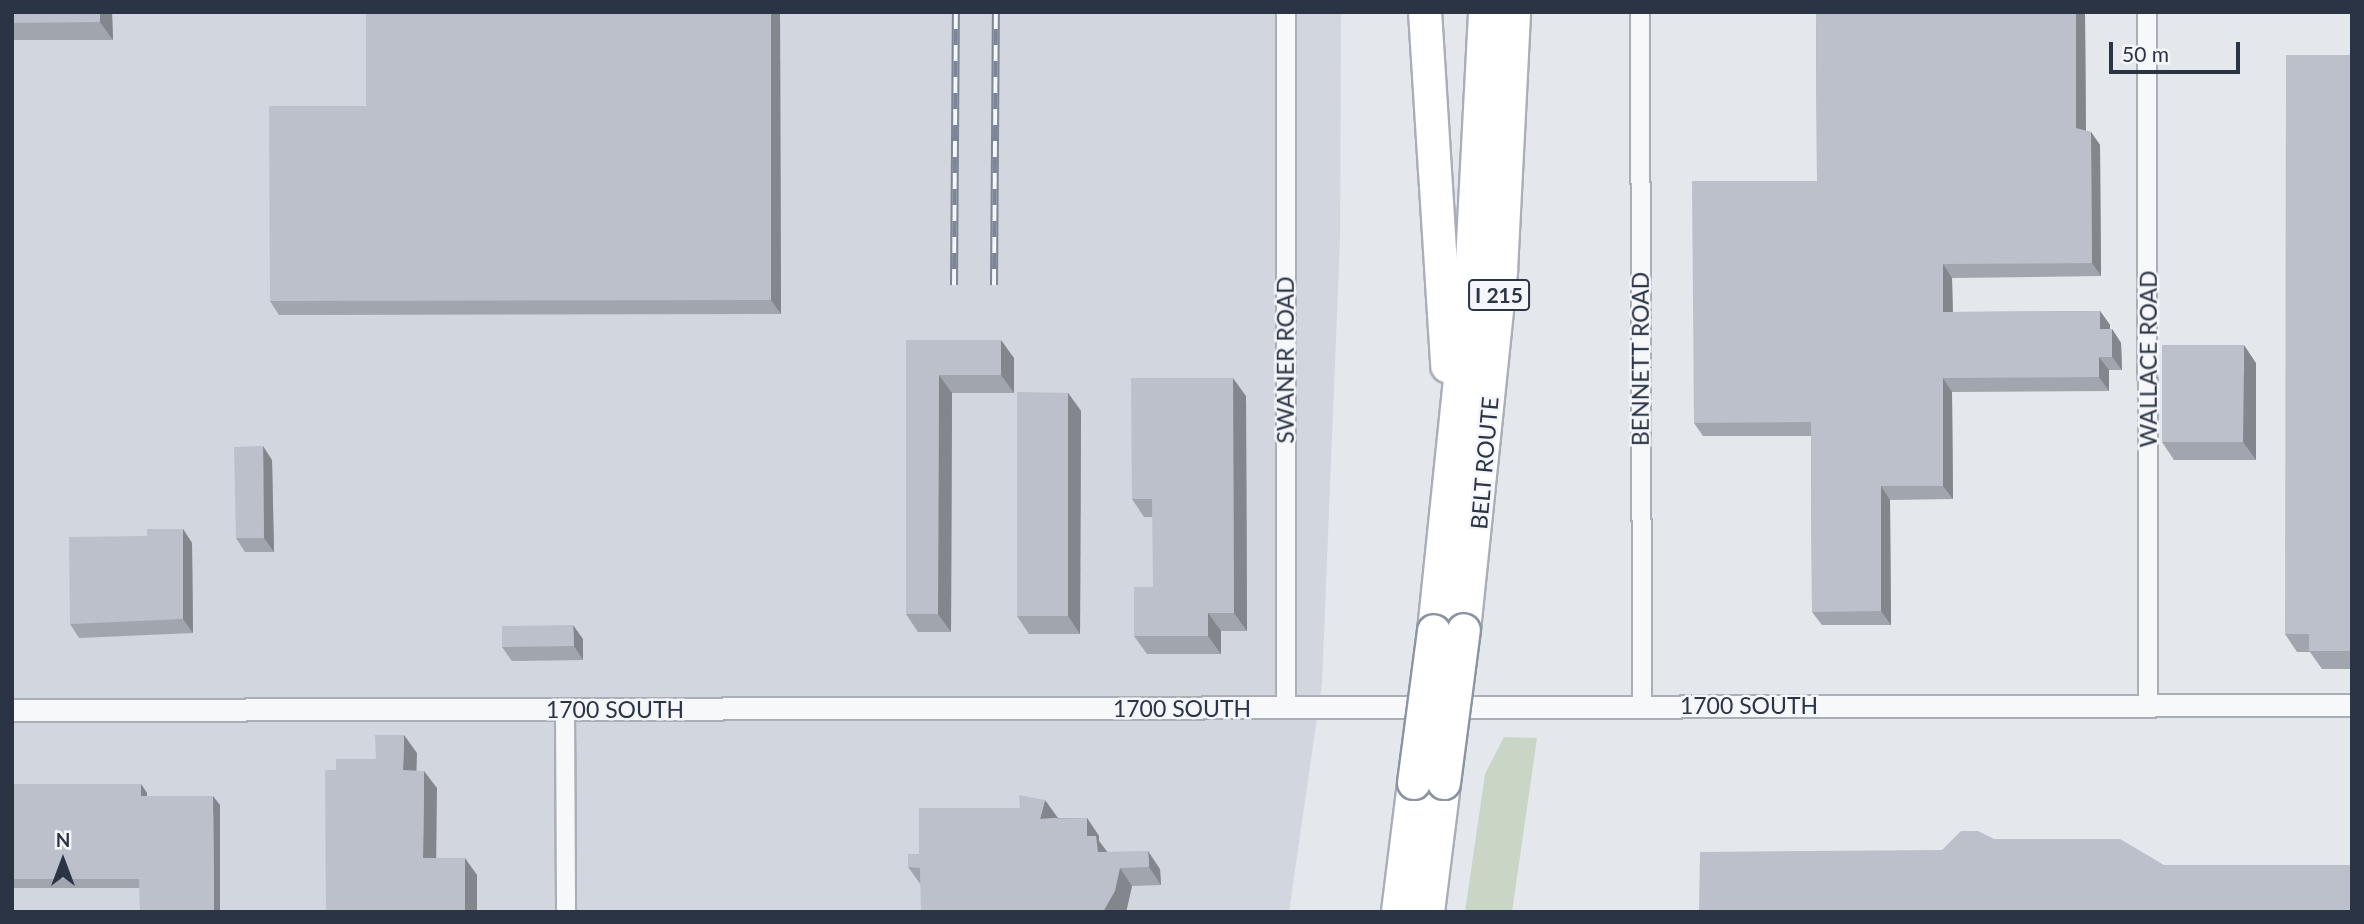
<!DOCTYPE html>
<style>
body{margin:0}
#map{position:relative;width:2364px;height:924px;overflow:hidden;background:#e4e7ec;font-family:Lato,sans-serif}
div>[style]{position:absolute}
.built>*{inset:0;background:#d2d6de}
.green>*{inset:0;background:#c9d6c5}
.roads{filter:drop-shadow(2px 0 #a9aeb7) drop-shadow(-2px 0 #a9aeb7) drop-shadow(0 2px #a9aeb7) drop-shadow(0 -2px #a9aeb7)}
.minor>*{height:18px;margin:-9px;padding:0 9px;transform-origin:9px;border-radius:9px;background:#f7f8fa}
.tertiary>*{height:21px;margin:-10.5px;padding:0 10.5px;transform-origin:10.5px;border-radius:10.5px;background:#f7f8fa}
.motorway>*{height:32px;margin:-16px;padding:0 16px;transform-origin:16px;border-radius:16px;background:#fff}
.rail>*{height:8px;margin-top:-4px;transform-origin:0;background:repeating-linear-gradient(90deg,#f4f6f9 0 16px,#7d8696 0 32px);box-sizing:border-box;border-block:2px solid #7d8696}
.bridges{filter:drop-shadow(2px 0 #8b94a3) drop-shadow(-2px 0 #8b94a3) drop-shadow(0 2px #8b94a3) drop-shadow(0 -2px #8b94a3)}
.motorway-bridge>*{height:32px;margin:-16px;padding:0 16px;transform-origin:16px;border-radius:16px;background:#fff}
.wall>*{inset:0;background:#a1a5ae}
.shaded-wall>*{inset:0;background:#83868d}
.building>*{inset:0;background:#bbc0ca}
span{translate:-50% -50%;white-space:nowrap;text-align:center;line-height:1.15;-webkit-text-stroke:5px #f4f6f9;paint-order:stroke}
.shield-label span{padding:2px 5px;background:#f4f6f9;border:2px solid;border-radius:5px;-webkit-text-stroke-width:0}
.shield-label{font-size:21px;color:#2b3445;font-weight:700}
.street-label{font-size:23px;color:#2b3445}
.frame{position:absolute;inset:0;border:14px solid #2b3445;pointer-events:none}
.north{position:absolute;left:28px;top:826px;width:70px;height:70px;-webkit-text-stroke:5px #f4f6f9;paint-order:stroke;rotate:0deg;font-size:19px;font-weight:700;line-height:28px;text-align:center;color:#2b3445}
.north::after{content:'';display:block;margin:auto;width:24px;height:32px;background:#2b3445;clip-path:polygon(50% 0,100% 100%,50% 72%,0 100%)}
.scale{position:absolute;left:2109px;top:42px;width:131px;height:32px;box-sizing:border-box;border:4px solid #2b3445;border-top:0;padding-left:9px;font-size:21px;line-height:24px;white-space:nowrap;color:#2b3445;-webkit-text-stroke:5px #f4f6f9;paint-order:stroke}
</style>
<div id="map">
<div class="built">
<div style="clip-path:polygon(12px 12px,1341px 12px,1340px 240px,1322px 683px,1289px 912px,12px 912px)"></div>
</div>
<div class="green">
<div style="clip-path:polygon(1504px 737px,1537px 738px,1512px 912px,1465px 912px,1485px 774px)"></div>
</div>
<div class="roads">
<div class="minor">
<div style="left:1640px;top:12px;width:693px;rotate:89.83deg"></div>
<div style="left:2147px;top:12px;width:693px;rotate:89.92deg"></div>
<div style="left:1286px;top:707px;width:695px;rotate:-90deg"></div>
<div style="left:565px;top:709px;width:203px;rotate:89.7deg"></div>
</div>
<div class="tertiary">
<div style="left:12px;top:710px;width:2340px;rotate:-0.12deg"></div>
</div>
<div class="motorway">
<div style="left:1425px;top:12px;width:355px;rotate:86.4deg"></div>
<div style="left:1464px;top:630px;width:361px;rotate:-84.1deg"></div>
<div style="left:1501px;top:271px;width:259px;rotate:-87.1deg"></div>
<div style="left:1434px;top:631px;width:371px;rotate:-84.1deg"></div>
<div style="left:1472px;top:262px;width:250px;rotate:-87deg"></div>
<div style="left:1398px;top:912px;width:130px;rotate:-82.9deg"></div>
<div style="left:1428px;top:912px;width:130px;rotate:-82.9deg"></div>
</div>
</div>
<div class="rail">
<div style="left:954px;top:285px;width:273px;rotate:-89.6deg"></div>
<div style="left:994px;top:285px;width:273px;rotate:-89.6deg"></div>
</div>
<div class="bridges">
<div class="motorway-bridge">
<div style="left:1414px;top:783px;width:153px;rotate:-82.5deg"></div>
<div style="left:1444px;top:783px;width:154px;rotate:-82.6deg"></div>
</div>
</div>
<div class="wall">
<div style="clip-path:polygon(12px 12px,112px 12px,113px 40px,12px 40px)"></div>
<div style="clip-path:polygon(780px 12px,781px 314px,279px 315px,270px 301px,366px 106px)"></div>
<div style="clip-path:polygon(1816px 12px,2085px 13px,2086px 131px,2091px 132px,2100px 145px,2101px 276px,1952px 278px,1953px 312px,2100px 311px,2110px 325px,2110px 329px,2112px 329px,2121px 343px,2122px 370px,2109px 370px,2109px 391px,1952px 392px,1953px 499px,1890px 500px,1891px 625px,1822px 625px,1812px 612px,1811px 436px,1703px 436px,1694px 423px,1817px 181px)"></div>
<div style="clip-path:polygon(2352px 55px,2352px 669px,2322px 669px,2310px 652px,2297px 652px,2285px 634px)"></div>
<div style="clip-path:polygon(906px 340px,1014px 358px,1014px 393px,952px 393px,951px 632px,918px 632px,906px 614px)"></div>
<div style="clip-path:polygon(2256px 363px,2256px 460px,2174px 460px,2162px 442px)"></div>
<div style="clip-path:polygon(1068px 393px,1081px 411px,1080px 634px,1029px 634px,1017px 616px)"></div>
<div style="clip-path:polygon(1246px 396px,1247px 631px,1221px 631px,1221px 654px,1147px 654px,1134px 636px,1153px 587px,1153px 517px,1144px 517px,1132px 499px)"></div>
<div style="clip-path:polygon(272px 460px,274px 552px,245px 552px,236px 538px)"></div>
<div style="clip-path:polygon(183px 529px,192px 543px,193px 633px,79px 638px,70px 624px,147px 536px)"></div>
<div style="clip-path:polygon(583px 639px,583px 660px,512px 661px,502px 647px)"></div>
<div style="clip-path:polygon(12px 784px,141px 784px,147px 793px,147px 796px,220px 805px,139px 888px,12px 888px)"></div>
<div style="clip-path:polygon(1058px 818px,1087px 818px,1099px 836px,1099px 841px,1107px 852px,1160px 869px,1161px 885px,1132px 886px,1127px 908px,1126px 912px,921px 912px,921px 885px,908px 867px,919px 854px)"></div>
</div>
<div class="shaded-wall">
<div style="clip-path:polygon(100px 12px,112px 12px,113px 40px,100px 22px)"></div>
<div style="clip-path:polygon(771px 12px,780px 12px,781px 314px,771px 300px)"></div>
<div style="clip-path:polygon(2076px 12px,2085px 12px,2086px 142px,2076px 128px)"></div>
<div style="clip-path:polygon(2091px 132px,2100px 145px,2101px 276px,2092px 263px)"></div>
<div style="clip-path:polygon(1943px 264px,1952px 278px,1953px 326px,1943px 312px)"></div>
<div style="clip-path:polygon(2100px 311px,2110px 325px,2110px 343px,2100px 329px)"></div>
<div style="clip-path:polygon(2112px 329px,2121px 343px,2122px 370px,2112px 357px)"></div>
<div style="clip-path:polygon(1001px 340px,1014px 358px,1014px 393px,1001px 375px)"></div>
<div style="clip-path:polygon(2244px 345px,2256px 363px,2256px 460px,2243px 442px)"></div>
<div style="clip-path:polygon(2099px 357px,2109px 370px,2109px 391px,2099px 377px)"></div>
<div style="clip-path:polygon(939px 375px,952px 393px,951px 632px,938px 614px)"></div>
<div style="clip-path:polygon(1233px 378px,1246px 396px,1247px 631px,1234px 613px)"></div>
<div style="clip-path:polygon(1943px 378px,1952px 392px,1953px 499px,1943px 486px)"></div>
<div style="clip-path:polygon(1068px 393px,1081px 411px,1080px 634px,1068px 616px)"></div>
<div style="clip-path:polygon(263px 446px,272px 460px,274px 552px,264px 538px)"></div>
<div style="clip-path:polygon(1881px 486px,1890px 500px,1891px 625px,1881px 611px)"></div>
<div style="clip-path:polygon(183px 529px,192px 543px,193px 633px,183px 619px)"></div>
<div style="clip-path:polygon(1208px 613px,1221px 631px,1221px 654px,1208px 636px)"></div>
<div style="clip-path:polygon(573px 625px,583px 639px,583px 660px,574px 646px)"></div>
<div style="clip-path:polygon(404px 735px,417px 753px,416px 788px,403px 770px)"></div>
<div style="clip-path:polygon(424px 771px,437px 788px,436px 876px,423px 858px)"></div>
<div style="clip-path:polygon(141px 784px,147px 793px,147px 805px,141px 796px)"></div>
<div style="clip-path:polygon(213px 796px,220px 805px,220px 912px,214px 912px)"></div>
<div style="clip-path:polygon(1045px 800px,1058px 818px,1040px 819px)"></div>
<div style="clip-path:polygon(1087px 818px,1099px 836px,1099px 841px,1109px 854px,1111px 870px,1087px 836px)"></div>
<div style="clip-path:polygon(1148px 851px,1160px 869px,1161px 885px,1149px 867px)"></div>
<div style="clip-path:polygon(465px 858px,477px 875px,477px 912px,465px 912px)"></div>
<div style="clip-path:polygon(1120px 868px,1132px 886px,1127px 908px,1126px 912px,1103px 912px)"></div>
</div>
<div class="building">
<div style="clip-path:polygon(12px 12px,100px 12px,100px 22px,12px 23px)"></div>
<div style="clip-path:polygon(366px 12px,771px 12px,771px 300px,270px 301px,269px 106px,366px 106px)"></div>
<div style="clip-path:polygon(1816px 12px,2076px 12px,2076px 128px,2091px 132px,2092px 263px,1943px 264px,1943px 312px,2100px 311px,2100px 329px,2112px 329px,2112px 357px,2099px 357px,2099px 377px,1943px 378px,1943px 486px,1881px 486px,1881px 611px,1812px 612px,1811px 422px,1694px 423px,1692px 181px,1817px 181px)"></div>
<div style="clip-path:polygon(2286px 55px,2352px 55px,2352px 651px,2309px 651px,2309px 634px,2285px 634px)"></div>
<div style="clip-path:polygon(906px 340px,1001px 340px,1001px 375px,939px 375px,938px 614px,906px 614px)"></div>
<div style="clip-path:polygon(2162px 345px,2244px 345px,2243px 442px,2162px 442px)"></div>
<div style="clip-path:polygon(1131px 378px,1233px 378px,1234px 613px,1208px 613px,1208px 636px,1134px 636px,1134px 587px,1153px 587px,1152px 499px,1132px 499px)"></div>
<div style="clip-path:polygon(1017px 392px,1068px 393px,1068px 616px,1017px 616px)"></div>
<div style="clip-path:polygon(263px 446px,264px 538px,236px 538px,234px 447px)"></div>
<div style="clip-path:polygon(147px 529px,183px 529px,183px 619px,70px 624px,69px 537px,147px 536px)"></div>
<div style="clip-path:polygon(573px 625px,574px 646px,502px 647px,502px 626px)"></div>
<div style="clip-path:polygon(375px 735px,404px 735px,403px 770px,424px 771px,423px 858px,465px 858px,465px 912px,326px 912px,325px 770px,336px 770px,336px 759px,376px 759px)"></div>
<div style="clip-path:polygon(12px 784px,141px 784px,141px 796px,213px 796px,214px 912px,140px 912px,139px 879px,12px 879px)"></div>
<div style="clip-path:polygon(1019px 795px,1045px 800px,1040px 819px,1087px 818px,1087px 836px,1096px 836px,1098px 852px,1148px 851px,1149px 867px,1120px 868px,1115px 891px,1103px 912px,921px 912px,920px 868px,908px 867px,908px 854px,919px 854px,919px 808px,1020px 808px)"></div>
<div style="clip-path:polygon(1961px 831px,1978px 831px,1994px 839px,2120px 839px,2164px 865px,2352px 865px,2352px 912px,1699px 912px,1700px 852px,1942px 850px)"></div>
</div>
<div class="shield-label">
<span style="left:1499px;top:295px">I 215</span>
</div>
<div class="street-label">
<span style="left:1640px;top:359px;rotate:-90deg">BENNETT ROAD</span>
<span style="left:2148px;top:359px;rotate:-90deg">WALLACE ROAD</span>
<span style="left:1285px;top:360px;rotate:-90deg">SWANER ROAD</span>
<span style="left:1484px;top:463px;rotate:-85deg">BELT ROUTE</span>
<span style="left:1749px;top:705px">1700 SOUTH</span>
<span style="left:1182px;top:708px">1700 SOUTH</span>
<span style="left:615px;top:709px">1700 SOUTH</span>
</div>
<div class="frame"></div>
<div class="north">N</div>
<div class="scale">50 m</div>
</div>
